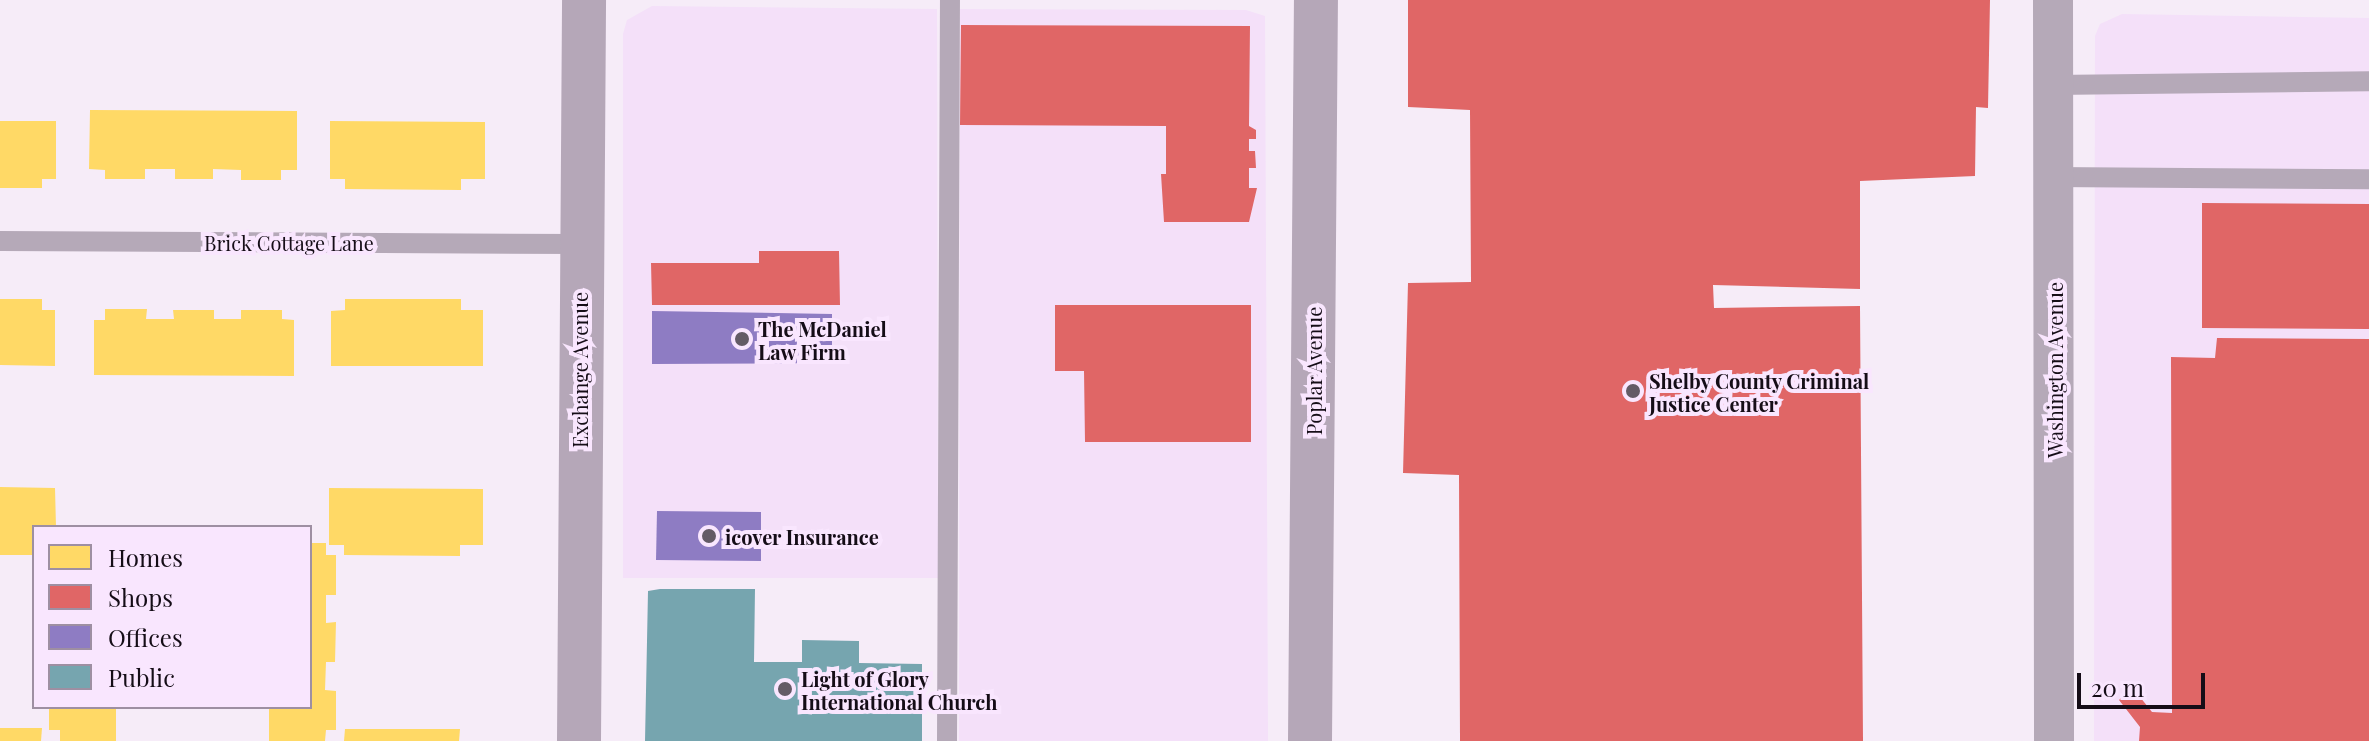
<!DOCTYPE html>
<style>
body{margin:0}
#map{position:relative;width:2369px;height:741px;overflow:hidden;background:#f6ecf8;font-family:"Playfair Display",serif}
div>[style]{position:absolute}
.built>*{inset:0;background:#f4e0f9}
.homes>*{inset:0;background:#ffd966}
.shops>*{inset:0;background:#e06666}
.offices>*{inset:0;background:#8e7cc3}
.public>*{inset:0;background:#76a5af}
.lane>*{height:20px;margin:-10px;padding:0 10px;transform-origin:10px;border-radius:10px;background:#b5a9b8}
.street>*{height:40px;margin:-20px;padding:0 20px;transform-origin:20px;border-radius:20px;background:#b5a9b8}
.secondary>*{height:44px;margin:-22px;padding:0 22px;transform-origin:22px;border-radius:22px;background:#b5a7b8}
.dots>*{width:22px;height:22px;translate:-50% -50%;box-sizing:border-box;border:4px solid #f9e6fe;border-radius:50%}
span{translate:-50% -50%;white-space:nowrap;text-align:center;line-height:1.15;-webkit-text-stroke:8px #f9e6fe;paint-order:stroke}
.street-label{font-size:20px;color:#150d17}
.poi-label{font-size:20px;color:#150d17;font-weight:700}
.left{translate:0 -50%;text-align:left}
.legend{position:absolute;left:32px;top:525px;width:280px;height:184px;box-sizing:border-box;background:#f9e6fe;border:2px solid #9e8fa2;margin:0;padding:10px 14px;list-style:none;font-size:24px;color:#150d17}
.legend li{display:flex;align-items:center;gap:16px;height:40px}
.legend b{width:40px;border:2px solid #9e8fa2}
.scale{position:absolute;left:2077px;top:673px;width:128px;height:36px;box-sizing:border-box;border:4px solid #150d17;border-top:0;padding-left:10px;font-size:24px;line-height:28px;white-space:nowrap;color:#150d17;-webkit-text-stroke:6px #f9e6fe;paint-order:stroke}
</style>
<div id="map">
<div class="built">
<div style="clip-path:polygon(652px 6px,937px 9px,938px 578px,623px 578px,623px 34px,627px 20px)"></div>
<div style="clip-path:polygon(960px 9px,1246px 10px,1265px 16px,1268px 741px,959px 741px)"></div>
<div style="clip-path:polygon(2122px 14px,2369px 18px,2369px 741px,2094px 741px,2095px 36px,2100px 24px)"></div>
</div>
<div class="homes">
<div style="clip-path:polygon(90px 110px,297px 111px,297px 170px,281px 170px,281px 180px,241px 180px,241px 170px,213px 169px,213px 179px,175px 179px,175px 169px,145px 169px,145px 179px,105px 179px,105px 170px,89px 169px)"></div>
<div style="clip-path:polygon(0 121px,56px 121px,56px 179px,42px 179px,42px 188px,0 188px)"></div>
<div style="clip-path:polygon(330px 121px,485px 122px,485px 179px,461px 179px,461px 190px,345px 189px,345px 179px,330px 179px)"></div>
<div style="clip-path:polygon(0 299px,42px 299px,42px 310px,55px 310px,55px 366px,0 365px)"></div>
<div style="clip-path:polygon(345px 299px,461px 299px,461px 310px,483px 310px,483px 366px,331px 366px,331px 311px,345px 310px)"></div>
<div style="clip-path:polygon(105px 309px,147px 309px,146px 319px,174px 319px,173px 310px,214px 310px,214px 319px,241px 319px,241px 310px,282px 310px,282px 319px,294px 320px,294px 376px,94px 375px,94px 320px,105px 320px)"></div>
<div style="clip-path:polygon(0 487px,55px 488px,56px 527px,34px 527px,34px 555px,0 555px)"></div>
<div style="clip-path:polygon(329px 488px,483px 489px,483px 545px,460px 545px,460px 556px,344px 555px,344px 545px,329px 545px)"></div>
<div style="clip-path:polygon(310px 543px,326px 543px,326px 555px,336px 555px,336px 595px,326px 595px,326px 623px,336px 622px,335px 662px,326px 662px,325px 690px,336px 691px,336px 730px,326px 730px,325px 741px,269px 741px,269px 707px,310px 707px)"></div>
<div style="clip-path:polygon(49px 707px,116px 707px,116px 741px,60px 741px,60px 730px,49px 730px)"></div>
<div style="clip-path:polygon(0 728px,42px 728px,41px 741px,0 741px)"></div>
<div style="clip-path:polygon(345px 729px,460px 729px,459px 741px,344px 741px)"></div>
</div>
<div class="shops">
<div style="clip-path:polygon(1408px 0,1990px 0,1988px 108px,1976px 107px,1975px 176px,1860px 181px,1860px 289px,1713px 285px,1714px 308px,1860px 306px,1863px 741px,1460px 741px,1459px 475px,1403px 473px,1408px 283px,1471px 282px,1470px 110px,1408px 107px)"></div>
<div style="clip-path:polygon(961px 25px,1250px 26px,1249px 126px,1256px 130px,1256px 139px,1249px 139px,1249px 151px,1255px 151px,1256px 168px,1249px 168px,1249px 188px,1257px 188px,1249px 222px,1164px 222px,1161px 174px,1166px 174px,1166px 126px,960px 125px)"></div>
<div style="clip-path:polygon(2202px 203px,2369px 204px,2369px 329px,2202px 328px)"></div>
<div style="clip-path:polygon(759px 251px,839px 251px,840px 305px,652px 305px,651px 263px,759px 263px)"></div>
<div style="clip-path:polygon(1055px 305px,1251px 305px,1251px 442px,1085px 442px,1084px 371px,1055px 371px)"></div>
<div style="clip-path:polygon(2217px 338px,2369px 339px,2369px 741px,2139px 741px,2140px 727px,2119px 700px,2132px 687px,2152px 712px,2172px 713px,2171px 357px,2215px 358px)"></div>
</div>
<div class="offices">
<div style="clip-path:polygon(652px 311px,832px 314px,832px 363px,652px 364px)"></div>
<div style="clip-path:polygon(657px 511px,761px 512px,761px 561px,656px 560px)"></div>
</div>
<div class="public">
<div style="clip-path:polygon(660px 589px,755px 589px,754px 662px,802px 662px,802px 640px,859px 641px,859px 663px,922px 664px,922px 741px,645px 741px,648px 591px)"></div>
</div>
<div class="lane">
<div style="left:2053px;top:85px;width:316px;rotate:-0.7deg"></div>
<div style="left:2053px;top:177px;width:316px;rotate:0.4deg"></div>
<div style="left:0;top:241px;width:579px;rotate:0.3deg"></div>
<div style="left:947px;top:741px;width:741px;rotate:-89.77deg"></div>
</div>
<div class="street">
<div style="left:2053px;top:0;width:741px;rotate:89.92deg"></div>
</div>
<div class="secondary">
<div style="left:579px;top:741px;width:741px;rotate:-89.61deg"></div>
<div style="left:1310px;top:741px;width:741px;rotate:-89.54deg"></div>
</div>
<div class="dots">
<div style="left:742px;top:339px;background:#645b66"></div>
<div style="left:1633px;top:391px;background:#645b66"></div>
<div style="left:709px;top:536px;background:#645b66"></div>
<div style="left:785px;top:689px;background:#645b66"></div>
</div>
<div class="street-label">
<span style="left:289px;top:242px">Brick Cottage Lane</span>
<span style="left:579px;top:370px;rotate:-90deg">Exchange Avenue</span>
<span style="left:2054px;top:370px;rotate:-90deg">Washington Avenue</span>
<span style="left:1313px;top:371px;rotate:-90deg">Poplar Avenue</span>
</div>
<div class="poi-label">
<span class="left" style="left:758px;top:340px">The McDaniel<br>Law Firm</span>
<span class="left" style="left:1649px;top:392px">Shelby County Criminal<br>Justice Center</span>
<span class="left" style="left:725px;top:536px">icover Insurance</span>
<span class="left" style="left:801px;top:690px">Light of Glory<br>International Church</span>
</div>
<ul class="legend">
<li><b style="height:22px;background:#ffd966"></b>Homes</li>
<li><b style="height:22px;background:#e06666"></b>Shops</li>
<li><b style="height:22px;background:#8e7cc3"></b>Offices</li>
<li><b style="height:22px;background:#76a5af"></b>Public</li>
</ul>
<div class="scale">20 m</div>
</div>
